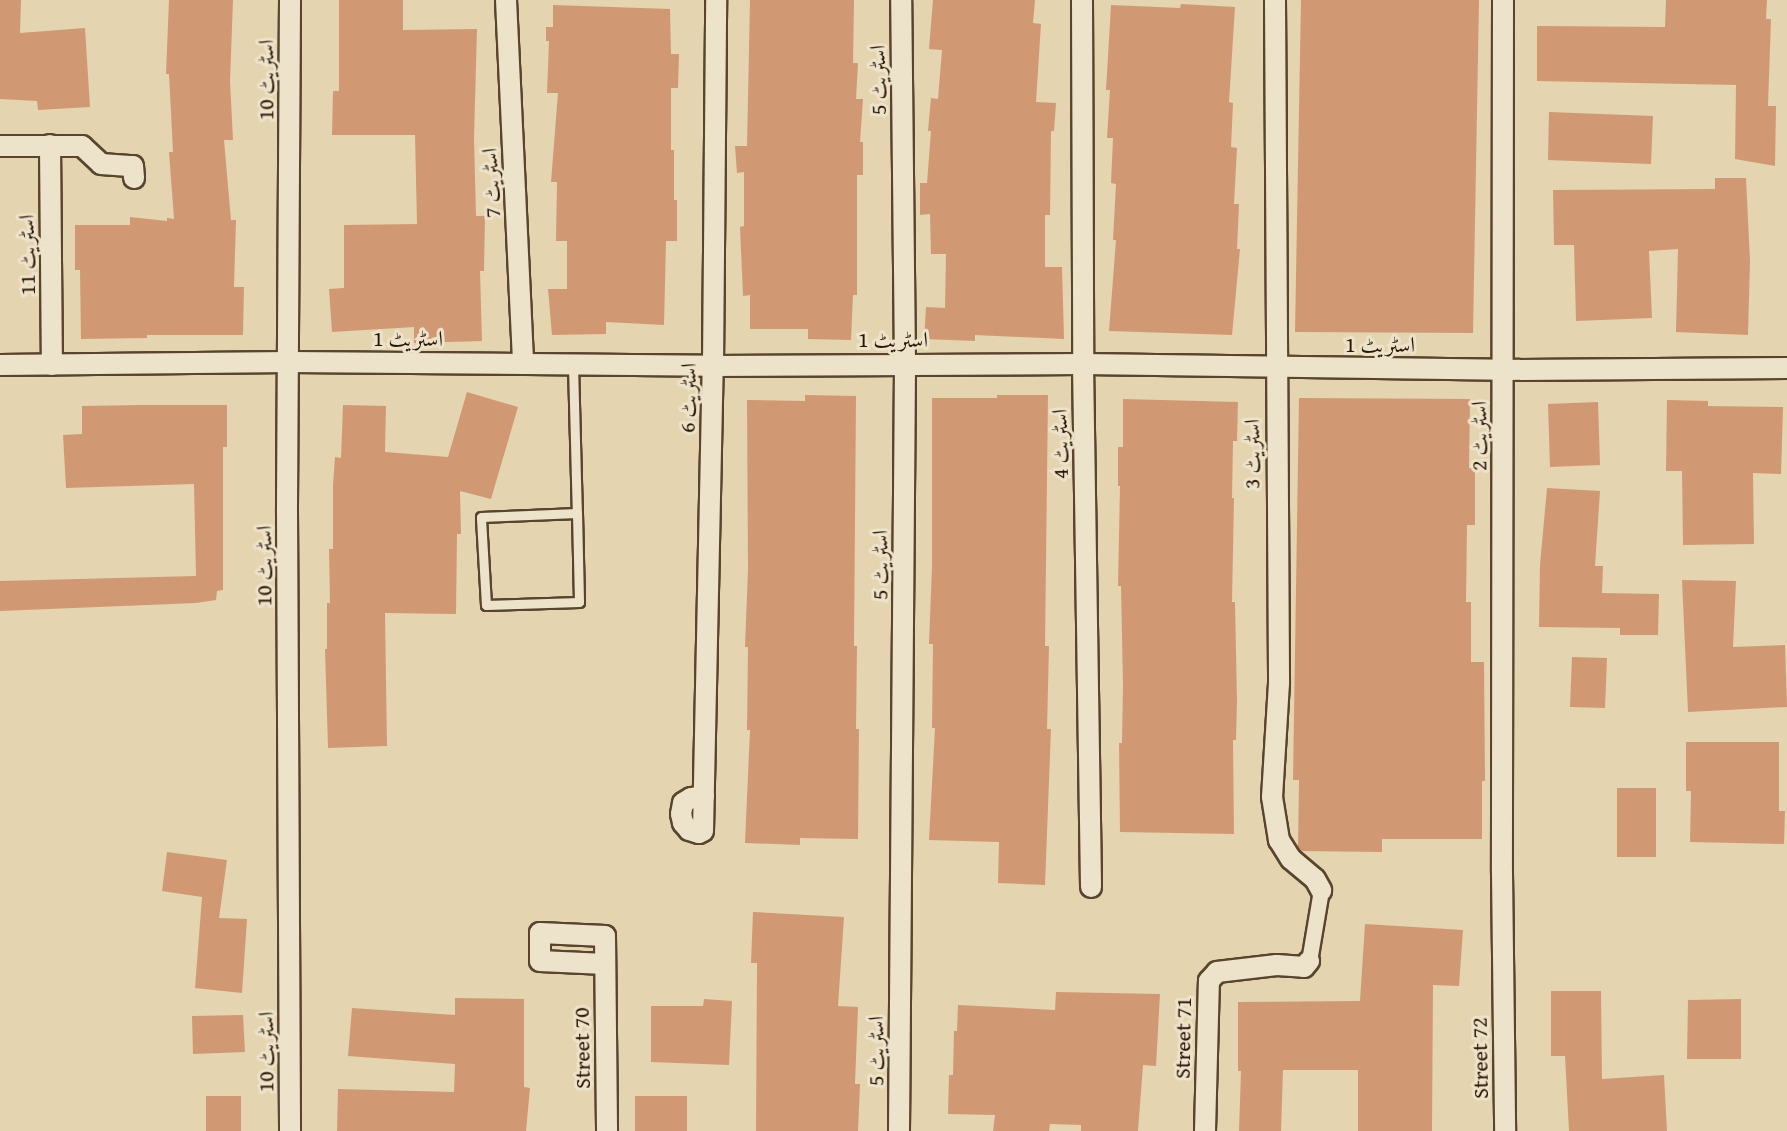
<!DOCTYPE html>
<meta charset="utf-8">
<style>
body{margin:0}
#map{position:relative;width:1787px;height:1131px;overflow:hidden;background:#e4d4af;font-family:"Gentium Book Plus",Amiri,serif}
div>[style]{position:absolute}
.building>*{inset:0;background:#d19973}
.roads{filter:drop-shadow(2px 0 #59452e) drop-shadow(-2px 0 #59452e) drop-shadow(0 2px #59452e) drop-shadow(0 -2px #59452e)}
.service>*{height:9px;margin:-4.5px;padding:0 4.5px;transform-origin:4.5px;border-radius:4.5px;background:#ede3cb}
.pedestrian>*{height:15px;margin:-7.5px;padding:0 7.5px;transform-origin:7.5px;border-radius:7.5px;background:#ede3cb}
.minor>*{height:20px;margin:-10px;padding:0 10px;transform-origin:10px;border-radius:10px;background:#ede3cb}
span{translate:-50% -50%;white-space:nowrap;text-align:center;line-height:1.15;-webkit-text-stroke:6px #ede3cb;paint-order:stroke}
.street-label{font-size:22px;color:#2b1503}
</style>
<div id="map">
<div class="building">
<div style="clip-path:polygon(0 0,21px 0,20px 33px,85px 28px,90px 107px,38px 110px,37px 101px,0 99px)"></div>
<div style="clip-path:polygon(169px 0,233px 0,230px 81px,233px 140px,224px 140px,231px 220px,236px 220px,234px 287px,244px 287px,243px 335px,147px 335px,147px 338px,81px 339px,80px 270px,75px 270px,75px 225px,130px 225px,130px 217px,167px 221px,167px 218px,174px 219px,169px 152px,173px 152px,169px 74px,166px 74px)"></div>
<div style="clip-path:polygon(339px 0,403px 0,403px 30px,477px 29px,474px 138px,476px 216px,485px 216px,484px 271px,480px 271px,482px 341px,414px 343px,414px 327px,332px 332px,329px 289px,344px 288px,344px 225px,417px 224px,415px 135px,332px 135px,333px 91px,339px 91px)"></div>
<div style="clip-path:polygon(750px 0,854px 0,853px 63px,858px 63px,856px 99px,863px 99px,860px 142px,863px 142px,863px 175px,857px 175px,857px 295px,853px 295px,851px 340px,808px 339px,808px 329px,750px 329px,750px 295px,743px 296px,740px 227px,744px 226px,744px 172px,737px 173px,735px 146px,747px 146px)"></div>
<div style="clip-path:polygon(933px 0,1035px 0,1033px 23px,1041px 24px,1036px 102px,1056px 103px,1054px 131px,1051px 131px,1050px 215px,1045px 215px,1045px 267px,1062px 267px,1064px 339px,975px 335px,975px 341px,924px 339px,926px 307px,945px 308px,946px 254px,931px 254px,930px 214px,920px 215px,920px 183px,927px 183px,931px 131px,928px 131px,931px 98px,938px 99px,942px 50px,929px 49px)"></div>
<div style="clip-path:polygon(1301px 0,1479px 0,1473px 333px,1295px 332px)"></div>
<div style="clip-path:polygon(1666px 0,1767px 0,1766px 19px,1771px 19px,1768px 106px,1776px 106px,1775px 166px,1735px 159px,1736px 85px,1537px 81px,1537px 26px,1665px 27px)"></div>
<div style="clip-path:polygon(1181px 4px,1235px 7px,1229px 102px,1233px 103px,1231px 147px,1237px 148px,1234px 204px,1239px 204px,1237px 249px,1240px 249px,1232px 335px,1109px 331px,1116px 240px,1113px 240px,1116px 184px,1111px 183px,1113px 138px,1107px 138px,1110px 90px,1106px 90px,1111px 5px,1180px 8px)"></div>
<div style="clip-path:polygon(553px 5px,670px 9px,671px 54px,679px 54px,678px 88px,671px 88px,671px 150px,674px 150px,674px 200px,677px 200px,677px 241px,666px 241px,664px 325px,606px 322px,606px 334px,552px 335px,548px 289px,567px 289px,567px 241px,556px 241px,557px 182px,551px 182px,558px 93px,547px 93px,549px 41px,546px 41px,546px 27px,553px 27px)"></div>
<div style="clip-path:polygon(1549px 112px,1653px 116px,1651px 164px,1548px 160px)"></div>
<div style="clip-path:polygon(1715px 178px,1746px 178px,1750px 261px,1748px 335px,1676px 332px,1678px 249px,1649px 251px,1652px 318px,1576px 321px,1574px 245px,1554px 245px,1553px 190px,1715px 189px)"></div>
<div style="clip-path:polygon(467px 392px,518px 407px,491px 499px,460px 491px,461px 534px,457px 534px,456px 614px,385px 613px,387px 746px,328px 748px,325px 649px,327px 649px,327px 603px,330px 603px,329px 549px,333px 549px,333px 485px,335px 457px,341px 458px,343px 405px,386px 406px,385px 452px,448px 457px)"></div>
<div style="clip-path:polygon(805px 395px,856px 396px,854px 646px,857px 646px,856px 729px,859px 729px,858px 839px,800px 838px,800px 845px,745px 843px,750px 730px,747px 730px,748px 647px,745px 647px,748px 569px,747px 400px,805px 401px)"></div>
<div style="clip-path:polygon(997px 395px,1048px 395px,1045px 646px,1049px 646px,1047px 729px,1051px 729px,1045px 885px,998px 883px,999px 842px,929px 840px,935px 728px,932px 728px,933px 644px,929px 644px,932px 566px,932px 398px,997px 398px)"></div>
<div style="clip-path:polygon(1299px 398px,1470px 399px,1469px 468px,1475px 468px,1475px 525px,1467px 525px,1466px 602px,1471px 602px,1471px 662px,1484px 662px,1485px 781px,1482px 781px,1482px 839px,1382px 839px,1382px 852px,1301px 851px,1298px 848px,1299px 780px,1293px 780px)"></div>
<div style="clip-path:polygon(1123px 399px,1238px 402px,1237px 441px,1233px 441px,1232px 498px,1234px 498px,1232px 602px,1235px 602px,1237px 701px,1236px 740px,1233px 740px,1234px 834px,1120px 832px,1119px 743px,1122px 743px,1123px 685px,1121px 586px,1118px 586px,1120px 486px,1118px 486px,1118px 447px,1123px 447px)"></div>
<div style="clip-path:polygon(1667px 400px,1708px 401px,1708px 406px,1783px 407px,1781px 474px,1753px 473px,1754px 544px,1683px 545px,1682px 471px,1666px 471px)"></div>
<div style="clip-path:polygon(1598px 402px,1600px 465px,1550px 467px,1548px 404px)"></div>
<div style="clip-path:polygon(143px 405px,227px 405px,227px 447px,223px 447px,223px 590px,217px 591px,216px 600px,196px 603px,0 611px,0 581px,196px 576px,194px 484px,66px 488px,63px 435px,82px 434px,82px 406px)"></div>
<div style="clip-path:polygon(1547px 488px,1600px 491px,1595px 566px,1603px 566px,1602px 593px,1659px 594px,1658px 635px,1620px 635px,1620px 628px,1539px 627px,1540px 565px)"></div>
<div style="clip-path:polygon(1682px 580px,1736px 581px,1733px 647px,1785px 645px,1787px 707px,1688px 712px)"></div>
<div style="clip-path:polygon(1572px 657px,1607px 658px,1605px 708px,1570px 707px)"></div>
<div style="clip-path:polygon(1686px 742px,1779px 742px,1779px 811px,1785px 811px,1784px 844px,1690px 842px,1691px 791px,1686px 791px)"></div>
<div style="clip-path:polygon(1617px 788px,1656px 788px,1656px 857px,1617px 857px)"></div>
<div style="clip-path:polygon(167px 852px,227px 860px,219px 918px,247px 919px,242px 993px,195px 988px,202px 897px,162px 891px)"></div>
<div style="clip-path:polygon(753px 912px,844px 917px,838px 1006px,858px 1007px,855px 1084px,860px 1084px,858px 1131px,756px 1131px,757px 963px,751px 963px)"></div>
<div style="clip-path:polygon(1365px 924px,1463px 930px,1459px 986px,1433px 985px,1432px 1131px,1358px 1131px,1358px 1070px,1283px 1070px,1281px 1131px,1239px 1131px,1241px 1071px,1238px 1071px,1238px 1002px,1360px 1001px)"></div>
<div style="clip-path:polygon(1551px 991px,1601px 991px,1602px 1079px,1664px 1075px,1667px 1131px,1569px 1131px,1565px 1056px,1551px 1056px)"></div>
<div style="clip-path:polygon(1056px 992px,1160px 994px,1156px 1066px,1143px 1065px,1138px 1131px,1081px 1131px,1081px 1125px,1050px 1124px,1049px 1131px,993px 1131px,995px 1115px,948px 1114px,949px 1075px,953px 1075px,954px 1031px,957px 1031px,958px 1005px,1055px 1010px)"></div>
<div style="clip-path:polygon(455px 998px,524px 999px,524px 1087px,530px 1088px,526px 1131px,337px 1131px,338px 1089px,454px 1092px,455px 1064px,348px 1056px,352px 1008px,455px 1015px)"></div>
<div style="clip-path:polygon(704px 999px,732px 1001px,729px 1065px,651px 1062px,651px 1006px,703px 1006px)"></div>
<div style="clip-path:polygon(1741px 999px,1741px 1059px,1687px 1059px,1688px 1000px)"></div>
<div style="clip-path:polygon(243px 1015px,245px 1052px,193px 1054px,192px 1016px)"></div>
<div style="clip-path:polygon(206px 1096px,241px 1096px,241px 1131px,206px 1131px)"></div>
<div style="clip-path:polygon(635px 1096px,687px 1096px,687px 1131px,635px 1131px)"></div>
</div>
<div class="roads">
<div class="service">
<div style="left:573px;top:365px;width:148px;rotate:88.5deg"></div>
<div style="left:577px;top:513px;width:89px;rotate:88.7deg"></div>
<div style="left:579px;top:602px;width:93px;rotate:178.2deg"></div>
<div style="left:486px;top:605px;width:88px;rotate:-93.3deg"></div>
<div style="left:481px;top:517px;width:96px;rotate:-2.4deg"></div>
</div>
<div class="pedestrian">
<div style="left:1309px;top:961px;width:72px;rotate:-80.4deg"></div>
</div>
<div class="minor">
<div style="left:290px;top:0;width:512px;rotate:90.34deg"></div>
<div style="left:287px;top:512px;width:619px;rotate:89.72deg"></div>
<div style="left:506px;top:0;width:364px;rotate:87.3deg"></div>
<div style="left:1082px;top:0;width:364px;rotate:89.8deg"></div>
<div style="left:1083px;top:364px;width:523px;rotate:89.12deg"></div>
<div style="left:1275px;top:0;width:683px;rotate:89.66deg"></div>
<div style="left:1279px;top:683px;width:114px;rotate:93.5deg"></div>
<div style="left:1272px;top:797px;width:44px;rotate:80.8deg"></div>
<div style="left:1279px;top:840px;width:22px;rotate:58deg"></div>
<div style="left:1291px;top:859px;width:31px;rotate:40deg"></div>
<div style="left:1315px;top:879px;width:13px;rotate:61deg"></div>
<div style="left:1503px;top:0;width:873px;rotate:90.07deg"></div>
<div style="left:1502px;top:873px;width:258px;rotate:89.3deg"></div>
<div style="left:50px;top:145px;width:220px;rotate:89.5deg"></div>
<div style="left:0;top:146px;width:82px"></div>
<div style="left:82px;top:146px;width:26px;rotate:43deg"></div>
<div style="left:101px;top:164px;width:32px;rotate:4deg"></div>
<div style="left:133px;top:166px;width:12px;rotate:85deg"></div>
<div style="left:0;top:365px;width:290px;rotate:-0.6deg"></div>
<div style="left:290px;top:362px;width:423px;rotate:0.5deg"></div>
<div style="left:713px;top:366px;width:370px;rotate:-0.3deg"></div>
<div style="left:1083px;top:364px;width:420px;rotate:0.8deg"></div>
<div style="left:1503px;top:370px;width:284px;rotate:-0.4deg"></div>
<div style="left:704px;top:796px;width:13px;rotate:171deg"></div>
<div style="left:691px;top:798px;width:9px;rotate:148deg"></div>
<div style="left:683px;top:803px;width:11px;rotate:100deg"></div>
<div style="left:681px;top:814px;width:9px;rotate:77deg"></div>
<div style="left:683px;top:823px;width:9px;rotate:49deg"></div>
<div style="left:689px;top:830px;width:10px;rotate:17deg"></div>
<div style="left:699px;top:833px;width:4px;rotate:-27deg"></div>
<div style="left:703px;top:831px;width:465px;rotate:-88.8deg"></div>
<div style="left:713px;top:366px;width:366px;rotate:-89.5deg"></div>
<div style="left:605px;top:964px;width:65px;rotate:-177.4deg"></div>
<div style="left:540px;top:961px;width:28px;rotate:-90deg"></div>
<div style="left:540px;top:933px;width:65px;rotate:2.6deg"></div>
<div style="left:605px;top:936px;width:195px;rotate:89.4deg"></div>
<div style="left:899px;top:1131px;width:767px;rotate:-89.55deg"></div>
<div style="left:905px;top:364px;width:364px;rotate:-90.6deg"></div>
<div style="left:1205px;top:1131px;width:150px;rotate:-88.5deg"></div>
<div style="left:1209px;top:981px;width:12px;rotate:-48deg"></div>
<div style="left:1217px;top:972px;width:60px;rotate:-6.7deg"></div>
<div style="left:1277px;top:965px;width:27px;rotate:4deg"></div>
<div style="left:1304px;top:967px;width:8px;rotate:-50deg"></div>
</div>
</div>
<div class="street-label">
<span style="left:266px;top:80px;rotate:-90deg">اسٹریٹ 10</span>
<span style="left:878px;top:80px;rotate:-91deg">اسٹریٹ 5</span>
<span style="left:491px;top:183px;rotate:-93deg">اسٹریٹ 7</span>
<span style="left:27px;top:255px;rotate:-91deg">اسٹریٹ 11</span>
<span style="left:408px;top:339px">اسٹریٹ 1</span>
<span style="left:893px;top:340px">اسٹریٹ 1</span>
<span style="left:1380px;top:345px">اسٹریٹ 1</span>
<span style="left:688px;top:398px;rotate:-89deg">اسٹریٹ 6</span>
<span style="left:1479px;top:436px;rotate:-90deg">اسٹریٹ 2</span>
<span style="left:1060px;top:444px;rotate:-91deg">اسٹریٹ 4</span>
<span style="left:1252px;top:454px;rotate:-90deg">اسٹریٹ 3</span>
<span style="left:880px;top:565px;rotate:-90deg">اسٹریٹ 5</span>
<span style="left:264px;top:566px;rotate:-90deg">اسٹریٹ 10</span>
<span style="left:1183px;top:1038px;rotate:-89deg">Street 71</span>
<span style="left:582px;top:1048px;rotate:-91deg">Street 70</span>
<span style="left:876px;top:1051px;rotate:-90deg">اسٹریٹ 5</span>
<span style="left:266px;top:1052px;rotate:-90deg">اسٹریٹ 10</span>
<span style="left:1480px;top:1058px;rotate:-91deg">Street 72</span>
</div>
</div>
